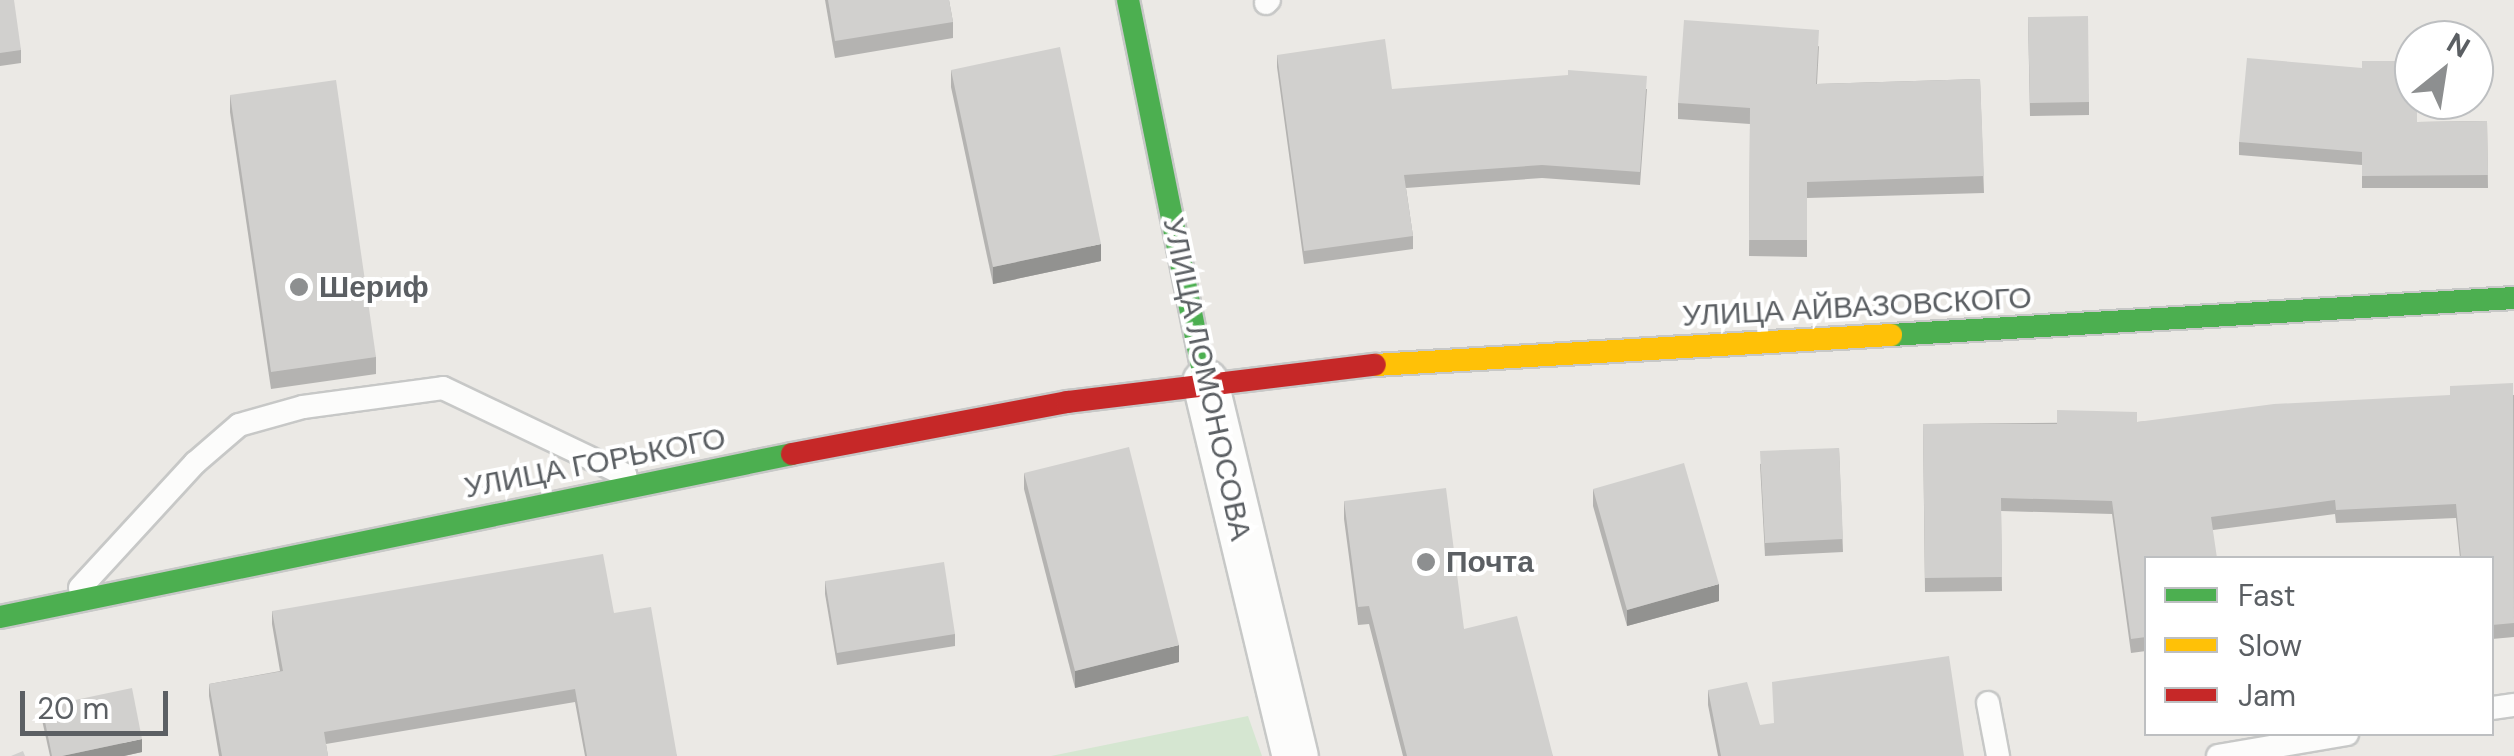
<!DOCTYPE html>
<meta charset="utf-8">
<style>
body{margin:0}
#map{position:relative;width:2514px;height:756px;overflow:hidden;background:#ebe9e5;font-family:"DM Sans",sans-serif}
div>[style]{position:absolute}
.green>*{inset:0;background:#d5e6d1}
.roads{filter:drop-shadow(2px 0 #c7c8c7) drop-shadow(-2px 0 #c7c8c7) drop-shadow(0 2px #c7c8c7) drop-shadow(0 -2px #c7c8c7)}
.lane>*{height:22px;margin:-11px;padding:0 11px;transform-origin:11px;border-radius:11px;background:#fcfcfb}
.street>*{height:45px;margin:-22.5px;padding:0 22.5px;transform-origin:22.5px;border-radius:22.5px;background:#fcfcfb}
.fast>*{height:22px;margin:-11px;padding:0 11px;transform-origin:11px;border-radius:11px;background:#4caf50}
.slow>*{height:22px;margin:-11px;padding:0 11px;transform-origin:11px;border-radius:11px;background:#ffc107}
.jam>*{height:22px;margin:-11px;padding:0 11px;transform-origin:11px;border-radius:11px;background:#c62828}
.wall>*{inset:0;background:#b4b3b1}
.shaded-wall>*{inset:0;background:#929290}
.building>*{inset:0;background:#d1d0ce}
.dots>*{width:28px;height:28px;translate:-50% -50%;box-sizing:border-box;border:5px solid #fff;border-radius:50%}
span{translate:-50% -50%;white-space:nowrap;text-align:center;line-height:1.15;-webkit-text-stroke:8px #fff;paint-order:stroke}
.poi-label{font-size:30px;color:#5b5f63;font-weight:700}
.left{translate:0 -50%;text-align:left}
.street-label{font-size:30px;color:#5b5f63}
.legend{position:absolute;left:2144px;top:556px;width:350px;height:180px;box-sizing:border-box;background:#fff;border:2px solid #bdbfc1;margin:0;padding:12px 18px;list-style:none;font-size:30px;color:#5b5f63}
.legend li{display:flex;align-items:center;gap:20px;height:50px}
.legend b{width:50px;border:2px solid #bdbfc1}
.north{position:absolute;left:2394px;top:20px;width:100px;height:100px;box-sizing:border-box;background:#fff;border:2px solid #bdbfc1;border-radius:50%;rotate:30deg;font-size:28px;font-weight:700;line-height:40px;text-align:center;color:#5b5f63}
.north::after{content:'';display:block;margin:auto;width:35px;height:45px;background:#8d8f90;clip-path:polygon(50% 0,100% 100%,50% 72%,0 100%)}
.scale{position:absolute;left:20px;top:691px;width:148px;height:45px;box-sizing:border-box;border:5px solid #5b5f63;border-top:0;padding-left:12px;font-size:30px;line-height:35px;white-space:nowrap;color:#5b5f63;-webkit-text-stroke:8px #fff;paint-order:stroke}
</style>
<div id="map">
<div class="green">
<div style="clip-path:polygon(1248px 716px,1262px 756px,1051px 756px)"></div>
</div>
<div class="roads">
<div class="lane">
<div style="left:1266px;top:3px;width:4px;rotate:-45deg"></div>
<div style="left:80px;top:588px;width:170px;rotate:-47.4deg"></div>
<div style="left:195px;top:463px;width:58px;rotate:-40.8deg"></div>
<div style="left:239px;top:425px;width:66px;rotate:-15.7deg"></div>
<div style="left:303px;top:407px;width:141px;rotate:-7.7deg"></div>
<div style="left:443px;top:388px;width:202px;rotate:25.5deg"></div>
<div style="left:1988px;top:703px;width:54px;rotate:79.3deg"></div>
<div style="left:2492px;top:708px;width:22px;rotate:-8deg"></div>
<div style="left:2218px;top:756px;width:131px;rotate:-9.7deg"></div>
</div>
<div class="street">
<div style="left:1205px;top:382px;width:385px;rotate:76.5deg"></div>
</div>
<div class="fast">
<div style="left:1128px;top:0;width:390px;rotate:78.6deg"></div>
<div style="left:1891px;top:335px;width:624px;rotate:-3.4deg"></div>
<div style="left:0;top:617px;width:809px;rotate:-11.63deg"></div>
</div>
<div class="slow">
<div style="left:1375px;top:365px;width:517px;rotate:-3.33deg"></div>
</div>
<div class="jam">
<div style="left:792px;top:454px;width:280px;rotate:-10.7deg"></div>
<div style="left:1067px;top:402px;width:310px;rotate:-6.9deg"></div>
</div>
</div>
<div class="wall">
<div style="clip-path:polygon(0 0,21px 50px,21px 63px,0 66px)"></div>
<div style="clip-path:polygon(825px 0,949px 0,953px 22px,953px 38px,835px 58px)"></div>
<div style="clip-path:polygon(2028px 17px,2089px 102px,2089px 115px,2030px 116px)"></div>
<div style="clip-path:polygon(1819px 46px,1817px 84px,1980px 79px,1984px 193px,1807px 198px,1807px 257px,1749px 256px,1750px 124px,1678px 119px,1678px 103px)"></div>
<div style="clip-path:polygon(1277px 55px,1392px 89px,1647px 89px,1640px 185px,1542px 178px,1406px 188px,1413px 236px,1413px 249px,1304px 264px,1277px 67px)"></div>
<div style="clip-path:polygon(951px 70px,1101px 261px,993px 284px,951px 87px)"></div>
<div style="clip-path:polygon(230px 95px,376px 357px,376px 374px,271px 389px,230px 112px)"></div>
<div style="clip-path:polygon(2487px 121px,2488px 188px,2362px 188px,2362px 165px,2239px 155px,2239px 142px,2417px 122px)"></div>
<div style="clip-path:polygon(2514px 395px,2514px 637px,2492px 639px,2492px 558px,2460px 558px,2456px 518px,2336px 523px,2335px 514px,2213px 530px,2146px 558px,2146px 651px,2131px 653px,2112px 514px,2001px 511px,2002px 591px,1925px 592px,1923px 424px,2137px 422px)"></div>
<div style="clip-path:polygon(1839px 448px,1843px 552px,1765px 556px,1760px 464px)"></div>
<div style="clip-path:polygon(1024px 473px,1179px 662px,1075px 688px,1024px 489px)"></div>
<div style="clip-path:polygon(1593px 489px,1719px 601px,1627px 626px,1593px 506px)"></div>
<div style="clip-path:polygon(1344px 501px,1464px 629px,1553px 756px,1403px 756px,1369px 624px,1358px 625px,1344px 519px)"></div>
<div style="clip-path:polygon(825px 581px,955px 634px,955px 646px,837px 665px,825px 594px)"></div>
<div style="clip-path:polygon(272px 611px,614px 613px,677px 756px,585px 756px,575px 702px,326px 744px,328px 756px,219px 756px,209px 696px,209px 684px,280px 671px,272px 624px)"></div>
<div style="clip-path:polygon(1708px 690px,1760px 725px,1964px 756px,1718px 756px,1708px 705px)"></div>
<div style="clip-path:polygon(42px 707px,142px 752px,124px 756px,50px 756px,42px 720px)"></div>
</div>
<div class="shaded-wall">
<div style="clip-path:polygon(1101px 244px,1101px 261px,993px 284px,993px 267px)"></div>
<div style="clip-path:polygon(1719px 584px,1719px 601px,1627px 626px,1627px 610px)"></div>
<div style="clip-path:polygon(1179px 645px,1179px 662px,1075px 688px,1075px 671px)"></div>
<div style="clip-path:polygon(142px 739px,142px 752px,124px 756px,62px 756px)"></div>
</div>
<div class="building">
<div style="clip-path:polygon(0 0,14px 0,21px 50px,0 53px)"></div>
<div style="clip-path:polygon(828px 0,949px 0,953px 22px,835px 41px)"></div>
<div style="clip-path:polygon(2088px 16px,2089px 102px,2030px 103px,2028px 17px)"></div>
<div style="clip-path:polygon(1684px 20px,1819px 30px,1816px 84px,1980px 79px,1984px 176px,1807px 182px,1807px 240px,1749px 240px,1750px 108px,1678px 103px)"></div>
<div style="clip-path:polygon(1385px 39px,1392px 89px,1568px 75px,1568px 70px,1647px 76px,1640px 172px,1542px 165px,1404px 175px,1413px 236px,1304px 251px,1277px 55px)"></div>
<div style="clip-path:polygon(1060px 47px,1101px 244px,993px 267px,951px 70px)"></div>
<div style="clip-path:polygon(2247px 58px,2362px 68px,2362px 61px,2414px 61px,2414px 100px,2417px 100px,2417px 122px,2487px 121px,2488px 175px,2362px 176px,2362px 152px,2239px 142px)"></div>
<div style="clip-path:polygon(336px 80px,376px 357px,271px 372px,230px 95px)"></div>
<div style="clip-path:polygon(2513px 383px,2514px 623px,2492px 625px,2492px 558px,2461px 558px,2456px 504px,2336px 510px,2335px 500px,2211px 517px,2217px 558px,2146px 558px,2146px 637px,2131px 639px,2112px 501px,2001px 498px,2002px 577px,1925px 578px,1923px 424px,2057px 424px,2057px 410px,2137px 412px,2137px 422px,2274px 404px,2450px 395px,2450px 386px)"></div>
<div style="clip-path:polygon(1129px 447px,1179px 645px,1075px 671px,1024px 473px)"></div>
<div style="clip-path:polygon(1839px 448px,1843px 539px,1765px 543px,1760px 451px)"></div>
<div style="clip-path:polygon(1684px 463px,1719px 584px,1627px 610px,1593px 489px)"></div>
<div style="clip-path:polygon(1446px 488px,1464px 629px,1517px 616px,1553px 756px,1407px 756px,1369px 606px,1358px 607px,1344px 501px)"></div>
<div style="clip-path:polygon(603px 554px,614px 613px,651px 607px,677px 756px,587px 756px,575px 689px,324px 732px,328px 756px,222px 756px,209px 684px,283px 671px,272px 611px)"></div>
<div style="clip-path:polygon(944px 562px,955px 634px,837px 653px,825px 581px)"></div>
<div style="clip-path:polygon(1949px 656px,1964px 756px,1721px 756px,1708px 690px,1747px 682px,1760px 725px,1774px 723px,1772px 682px)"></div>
<div style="clip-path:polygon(132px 688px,142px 739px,62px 756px,52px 756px,42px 707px)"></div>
<div style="clip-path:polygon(23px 751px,25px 756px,11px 756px)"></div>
</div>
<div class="dots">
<div style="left:299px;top:287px;background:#8d8f90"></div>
<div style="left:1426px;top:562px;background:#8d8f90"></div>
</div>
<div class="poi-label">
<span class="left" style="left:319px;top:287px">Шериф</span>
<span class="left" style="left:1446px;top:562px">Почта</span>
</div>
<div class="street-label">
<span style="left:1857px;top:307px;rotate:-3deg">УЛИЦА АЙВАЗОВСКОГО</span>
<span style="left:1207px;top:379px;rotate:78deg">УЛИЦА ЛОМОНОСОВА</span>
<span style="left:595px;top:463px;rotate:-11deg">УЛИЦА ГОРЬКОГО</span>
</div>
<ul class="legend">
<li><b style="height:12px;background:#4caf50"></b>Fast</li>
<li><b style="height:12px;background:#ffc107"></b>Slow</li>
<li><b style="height:12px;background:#c62828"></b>Jam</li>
</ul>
<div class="north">N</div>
<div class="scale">20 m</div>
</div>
